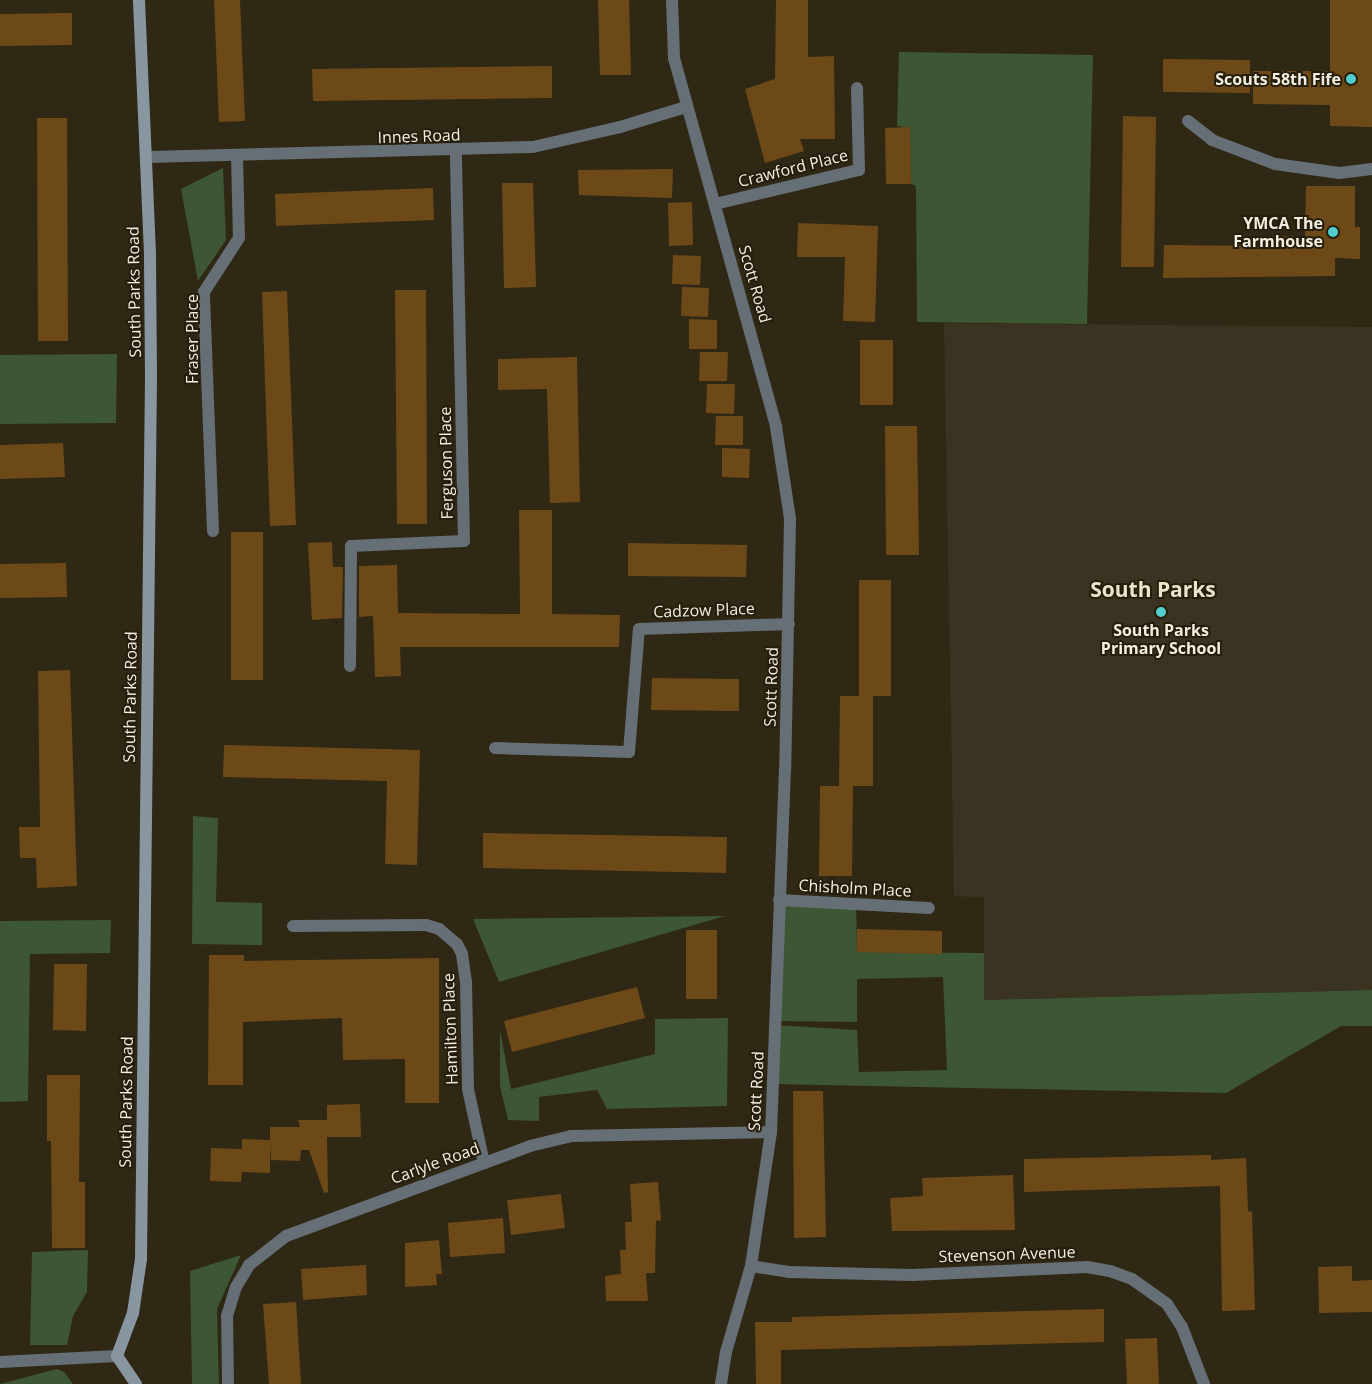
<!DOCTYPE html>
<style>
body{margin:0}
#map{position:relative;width:1372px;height:1384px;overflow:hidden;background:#2f2815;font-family:"Open Sans",sans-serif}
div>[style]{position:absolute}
.education>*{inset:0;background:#3b3322}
.green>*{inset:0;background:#3d5633}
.building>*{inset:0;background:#6e4918}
.street>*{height:12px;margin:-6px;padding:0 6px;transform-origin:6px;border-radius:6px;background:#666f75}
.secondary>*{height:12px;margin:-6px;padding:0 6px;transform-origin:6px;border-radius:6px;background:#8896a1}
.dots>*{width:14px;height:14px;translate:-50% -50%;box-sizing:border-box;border:2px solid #251e0b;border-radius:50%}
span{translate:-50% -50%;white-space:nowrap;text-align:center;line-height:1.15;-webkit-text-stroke:4px #251e0b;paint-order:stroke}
.poi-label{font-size:16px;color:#f3eee2;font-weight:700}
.right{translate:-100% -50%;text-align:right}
.street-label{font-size:16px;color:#f3eee2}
.district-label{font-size:21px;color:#ece3cb;font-weight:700}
</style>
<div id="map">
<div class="education">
<div style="clip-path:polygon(944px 323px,1372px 327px,1372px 990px,984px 1000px,984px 897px,943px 896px,954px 896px)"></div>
</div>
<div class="green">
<div style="clip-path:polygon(899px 52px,1093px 55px,1087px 324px,917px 322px,916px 186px,911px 184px,910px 128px,897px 126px)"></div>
<div style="clip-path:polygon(223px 168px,226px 240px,198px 281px,181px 189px)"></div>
<div style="clip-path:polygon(117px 354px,116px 423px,0 424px,0 355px)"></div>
<div style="clip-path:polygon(193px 816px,218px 818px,216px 902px,262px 903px,262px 945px,192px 944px)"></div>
<div style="clip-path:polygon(779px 900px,856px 904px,857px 952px,984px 953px,984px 1000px,1372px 990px,1372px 1026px,1341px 1026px,1226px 1093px,772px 1084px,775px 1025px,857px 1030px,859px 1072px,947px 1070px,943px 977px,857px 979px,857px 1022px,775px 1021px)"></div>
<div style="clip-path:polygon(725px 916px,499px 982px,473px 919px)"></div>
<div style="clip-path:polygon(111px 920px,110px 953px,30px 954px,28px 1101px,0 1102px,0 921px)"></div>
<div style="clip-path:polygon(728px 1018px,727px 1106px,607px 1109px,597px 1090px,539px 1097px,539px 1121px,508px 1120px,500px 1086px,500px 1030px,511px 1089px,655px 1054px,655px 1019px)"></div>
<div style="clip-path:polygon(88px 1250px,87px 1292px,73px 1316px,67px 1345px,30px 1345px,32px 1252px)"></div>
<div style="clip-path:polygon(241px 1255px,217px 1309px,219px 1384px,192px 1384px,190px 1271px)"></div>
<div style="clip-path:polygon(57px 1369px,64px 1372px,73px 1384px,0 1384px)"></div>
</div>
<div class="building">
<div style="clip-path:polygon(214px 0,240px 0,245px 121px,219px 122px)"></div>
<div style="clip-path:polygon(598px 0,629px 0,631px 75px,600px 75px)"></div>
<div style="clip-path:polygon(776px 0,808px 0,808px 57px,834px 56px,835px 139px,800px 139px,804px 151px,765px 163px,745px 89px,775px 79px)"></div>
<div style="clip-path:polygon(1330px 0,1372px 0,1372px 127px,1330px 126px,1330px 105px,1253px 104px,1253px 71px,1330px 71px)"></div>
<div style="clip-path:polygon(72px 13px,72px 45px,0 46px,0 14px)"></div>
<div style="clip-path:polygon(1163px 59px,1250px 60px,1250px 93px,1163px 92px)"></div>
<div style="clip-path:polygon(552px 66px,552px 98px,313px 101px,312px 69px)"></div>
<div style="clip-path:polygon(1123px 116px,1156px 117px,1154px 267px,1121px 267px)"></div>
<div style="clip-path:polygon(37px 118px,67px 118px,68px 341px,38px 341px)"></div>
<div style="clip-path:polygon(910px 127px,911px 184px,886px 184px,885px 128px)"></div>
<div style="clip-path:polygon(673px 169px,672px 198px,579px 195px,578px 170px)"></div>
<div style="clip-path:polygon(502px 183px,533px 183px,536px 287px,504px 288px)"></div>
<div style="clip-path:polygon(1306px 186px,1355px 186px,1355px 227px,1360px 227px,1360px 259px,1335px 258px,1335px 276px,1163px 278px,1164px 245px,1273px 246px,1273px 236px,1305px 237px)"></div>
<div style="clip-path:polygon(433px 188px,434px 220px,276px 226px,275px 194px)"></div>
<div style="clip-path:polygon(692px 202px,693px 245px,669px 246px,668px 203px)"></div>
<div style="clip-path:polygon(798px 223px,878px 226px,875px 322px,843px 321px,845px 257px,797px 257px)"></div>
<div style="clip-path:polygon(673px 255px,701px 256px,700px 285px,672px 284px)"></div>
<div style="clip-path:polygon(682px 287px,709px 288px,708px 317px,681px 316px)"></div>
<div style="clip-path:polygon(395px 290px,426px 290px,427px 524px,397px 524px)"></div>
<div style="clip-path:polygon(287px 291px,296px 525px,270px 526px,262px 292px)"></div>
<div style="clip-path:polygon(689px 319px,717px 320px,717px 349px,689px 349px)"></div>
<div style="clip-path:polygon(860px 340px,893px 340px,893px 405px,860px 405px)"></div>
<div style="clip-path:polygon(700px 352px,728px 352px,727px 381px,699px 381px)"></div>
<div style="clip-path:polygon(577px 357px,580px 502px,550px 503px,547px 389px,498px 390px,498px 359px)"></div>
<div style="clip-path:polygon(707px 384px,735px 384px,734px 414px,706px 413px)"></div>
<div style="clip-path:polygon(716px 416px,743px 416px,743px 445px,715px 445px)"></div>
<div style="clip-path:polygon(885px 426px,917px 426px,919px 555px,886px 555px)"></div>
<div style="clip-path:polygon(63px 443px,65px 477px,0 479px,0 445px)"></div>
<div style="clip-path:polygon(722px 448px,750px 449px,749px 478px,722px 477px)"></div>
<div style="clip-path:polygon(519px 510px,552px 510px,552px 614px,620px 615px,619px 647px,400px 647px,401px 676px,375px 677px,373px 616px,359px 617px,359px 566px,397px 565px,398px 613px,520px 614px)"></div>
<div style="clip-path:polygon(231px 532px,263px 532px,263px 680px,231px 680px)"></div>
<div style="clip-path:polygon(332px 542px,333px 567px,343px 567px,342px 618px,312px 620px,308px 543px)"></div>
<div style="clip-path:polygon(628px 543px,747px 545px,746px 577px,628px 576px)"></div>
<div style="clip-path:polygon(66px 563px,67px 597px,0 598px,0 564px)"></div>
<div style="clip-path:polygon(859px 580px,891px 580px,891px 696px,859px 696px)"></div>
<div style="clip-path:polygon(70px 670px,77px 886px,37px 888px,36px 858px,20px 858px,19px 827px,40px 827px,38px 671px)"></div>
<div style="clip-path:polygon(652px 678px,739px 679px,739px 711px,651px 710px)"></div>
<div style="clip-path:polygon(840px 696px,873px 696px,873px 786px,839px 786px)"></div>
<div style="clip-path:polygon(224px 745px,420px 750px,417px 865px,385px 864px,387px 781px,223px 777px)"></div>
<div style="clip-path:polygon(820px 786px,853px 786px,852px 876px,819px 876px)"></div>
<div style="clip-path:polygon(483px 833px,727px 837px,726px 873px,483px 868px)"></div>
<div style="clip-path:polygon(857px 929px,942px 931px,942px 954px,857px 952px)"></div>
<div style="clip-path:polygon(686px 930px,717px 930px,717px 999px,686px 999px)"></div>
<div style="clip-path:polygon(209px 955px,244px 955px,244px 961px,439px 958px,439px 1103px,405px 1103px,405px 1059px,343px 1060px,342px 1018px,243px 1022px,243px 1085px,208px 1085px)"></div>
<div style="clip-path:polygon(54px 964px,87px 964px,86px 1031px,53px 1030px)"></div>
<div style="clip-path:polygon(637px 987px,645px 1018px,512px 1052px,504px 1021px)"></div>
<div style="clip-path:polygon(47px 1075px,80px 1075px,79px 1182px,85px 1182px,85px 1248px,52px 1248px,51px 1141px,47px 1141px)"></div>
<div style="clip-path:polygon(793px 1091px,823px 1091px,826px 1237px,794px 1238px)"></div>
<div style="clip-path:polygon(360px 1104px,361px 1137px,327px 1137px,328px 1192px,324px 1193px,309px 1150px,301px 1150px,300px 1161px,271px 1160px,270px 1143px,270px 1173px,242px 1172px,241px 1182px,210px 1181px,211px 1148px,242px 1149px,242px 1139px,270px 1140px,270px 1127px,300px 1127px,298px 1120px,327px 1120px,327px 1105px)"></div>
<div style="clip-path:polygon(1211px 1155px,1211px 1160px,1246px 1158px,1248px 1211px,1252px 1212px,1255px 1310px,1222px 1311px,1220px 1186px,1024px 1192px,1024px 1159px)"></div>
<div style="clip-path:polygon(1013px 1175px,1015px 1230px,892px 1231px,890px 1198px,923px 1196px,922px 1178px)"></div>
<div style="clip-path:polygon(658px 1182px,661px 1220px,656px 1221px,655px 1273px,646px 1273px,648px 1301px,606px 1301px,605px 1276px,621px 1274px,620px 1250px,626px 1250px,625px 1222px,632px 1222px,630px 1184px)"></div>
<div style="clip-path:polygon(561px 1194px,565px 1228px,511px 1235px,507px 1200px)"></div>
<div style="clip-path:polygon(503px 1218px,505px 1253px,450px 1257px,448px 1223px)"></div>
<div style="clip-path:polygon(439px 1240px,442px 1274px,436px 1274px,437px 1285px,405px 1287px,405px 1243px)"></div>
<div style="clip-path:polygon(366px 1265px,367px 1295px,303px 1300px,301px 1269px)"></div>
<div style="clip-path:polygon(1352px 1266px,1352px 1281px,1372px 1280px,1372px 1312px,1319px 1313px,1318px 1267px)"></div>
<div style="clip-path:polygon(296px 1302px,301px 1384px,269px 1384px,263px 1304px)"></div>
<div style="clip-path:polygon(1104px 1309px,1104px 1342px,781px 1350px,781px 1384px,756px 1384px,755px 1322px,792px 1322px,792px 1317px)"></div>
<div style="clip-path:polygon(1157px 1338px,1159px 1384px,1127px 1384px,1125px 1339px)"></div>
</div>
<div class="street">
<div style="left:672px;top:0;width:58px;rotate:88deg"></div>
<div style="left:674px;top:58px;width:383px;rotate:74.5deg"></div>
<div style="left:776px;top:427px;width:93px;rotate:81.3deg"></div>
<div style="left:790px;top:519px;width:250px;rotate:91.1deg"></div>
<div style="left:785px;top:769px;width:363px;rotate:92.2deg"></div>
<div style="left:771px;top:1132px;width:135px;rotate:98.5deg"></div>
<div style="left:751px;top:1266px;width:90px;rotate:106.2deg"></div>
<div style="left:726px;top:1352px;width:32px;rotate:99deg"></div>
<div style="left:1188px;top:121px;width:31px;rotate:38deg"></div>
<div style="left:1212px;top:140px;width:67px;rotate:20.9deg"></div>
<div style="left:1275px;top:164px;width:65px;rotate:8deg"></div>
<div style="left:1339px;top:173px;width:33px;rotate:-7deg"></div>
<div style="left:147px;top:157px;width:386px;rotate:-1.5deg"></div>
<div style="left:533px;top:147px;width:89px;rotate:-12.9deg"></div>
<div style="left:620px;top:127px;width:69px;rotate:-16.9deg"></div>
<div style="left:715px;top:204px;width:148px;rotate:-13.3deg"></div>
<div style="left:859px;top:170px;width:82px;rotate:-91.4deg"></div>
<div style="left:213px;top:531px;width:239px;rotate:-92.2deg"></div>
<div style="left:204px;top:292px;width:64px;rotate:-57.1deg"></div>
<div style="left:239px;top:238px;width:81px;rotate:-91.4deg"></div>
<div style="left:350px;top:666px;width:120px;rotate:-89.5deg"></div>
<div style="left:351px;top:546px;width:113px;rotate:-2.5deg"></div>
<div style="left:464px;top:541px;width:390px;rotate:-91.2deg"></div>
<div style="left:495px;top:748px;width:134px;rotate:1.7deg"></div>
<div style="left:629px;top:752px;width:123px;rotate:-85.4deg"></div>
<div style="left:639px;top:629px;width:150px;rotate:-1.9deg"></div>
<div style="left:779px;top:900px;width:150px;rotate:3.1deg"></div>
<div style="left:293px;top:926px;width:133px;rotate:-0.4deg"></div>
<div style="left:426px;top:925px;width:14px;rotate:17deg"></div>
<div style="left:439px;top:929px;width:23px;rotate:40deg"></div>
<div style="left:457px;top:944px;width:11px;rotate:63deg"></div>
<div style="left:462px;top:954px;width:28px;rotate:82deg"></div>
<div style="left:466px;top:982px;width:107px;rotate:88.9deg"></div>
<div style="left:468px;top:1089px;width:76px;rotate:77.8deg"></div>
<div style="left:751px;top:1266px;width:38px;rotate:9deg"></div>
<div style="left:789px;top:1272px;width:123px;rotate:1.4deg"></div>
<div style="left:912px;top:1275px;width:175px;rotate:-2.6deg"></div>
<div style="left:1087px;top:1267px;width:23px;rotate:10deg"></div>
<div style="left:1110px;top:1271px;width:23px;rotate:20deg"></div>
<div style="left:1132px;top:1279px;width:43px;rotate:35.5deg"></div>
<div style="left:1167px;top:1304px;width:27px;rotate:57deg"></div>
<div style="left:1182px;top:1327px;width:61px;rotate:68.9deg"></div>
<div style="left:0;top:1362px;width:117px;rotate:-2.9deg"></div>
<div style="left:228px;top:1384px;width:68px;rotate:-90.8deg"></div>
<div style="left:227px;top:1316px;width:30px;rotate:-73deg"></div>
<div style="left:236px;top:1287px;width:26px;rotate:-59deg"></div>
<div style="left:249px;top:1265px;width:47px;rotate:-38.1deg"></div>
<div style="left:286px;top:1236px;width:260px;rotate:-20.2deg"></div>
<div style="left:530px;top:1146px;width:42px;rotate:-13.7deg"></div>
<div style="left:571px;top:1136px;width:200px;rotate:-1.1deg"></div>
</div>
<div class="secondary">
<div style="left:136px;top:1384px;width:34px;rotate:-124deg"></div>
<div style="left:117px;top:1356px;width:46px;rotate:-69.6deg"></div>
<div style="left:133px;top:1313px;width:55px;rotate:-81.6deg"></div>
<div style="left:141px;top:1259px;width:884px;rotate:-89.35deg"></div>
<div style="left:151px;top:375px;width:122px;rotate:-90.5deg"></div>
<div style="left:150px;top:253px;width:253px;rotate:-92.5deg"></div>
</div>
<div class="dots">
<div style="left:1351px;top:79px;background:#52cdce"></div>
<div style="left:1333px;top:232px;background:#52cdce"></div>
<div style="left:1161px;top:612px;background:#52cdce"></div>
</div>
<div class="poi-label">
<span class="right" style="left:1341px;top:79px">Scouts 58th Fife</span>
<span class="right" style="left:1323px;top:232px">YMCA The<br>Farmhouse</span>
<span style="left:1161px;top:639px">South Parks<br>Primary School</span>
</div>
<div class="street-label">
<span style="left:419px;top:136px;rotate:-2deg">Innes Road</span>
<span style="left:793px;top:168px;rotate:-14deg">Crawford Place</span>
<span style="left:755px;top:284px;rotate:74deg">Scott Road</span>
<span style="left:134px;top:292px;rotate:-91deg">South Parks Road</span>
<span style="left:192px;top:339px;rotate:-90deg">Fraser Place</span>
<span style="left:446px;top:463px;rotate:-91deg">Ferguson Place</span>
<span style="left:704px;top:610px;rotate:-2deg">Cadzow Place</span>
<span style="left:771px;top:687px;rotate:-88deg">Scott Road</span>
<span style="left:130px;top:697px;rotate:-89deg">South Parks Road</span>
<span style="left:855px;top:888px;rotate:3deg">Chisholm Place</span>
<span style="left:450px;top:1029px;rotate:-92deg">Hamilton Place</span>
<span style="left:756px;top:1091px;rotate:-87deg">Scott Road</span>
<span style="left:126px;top:1102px;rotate:-89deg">South Parks Road</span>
<span style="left:435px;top:1163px;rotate:-20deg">Carlyle Road</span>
<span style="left:1007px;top:1254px;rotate:-2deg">Stevenson Avenue</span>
</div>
<div class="district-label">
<span style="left:1153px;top:589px">South Parks</span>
</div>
</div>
